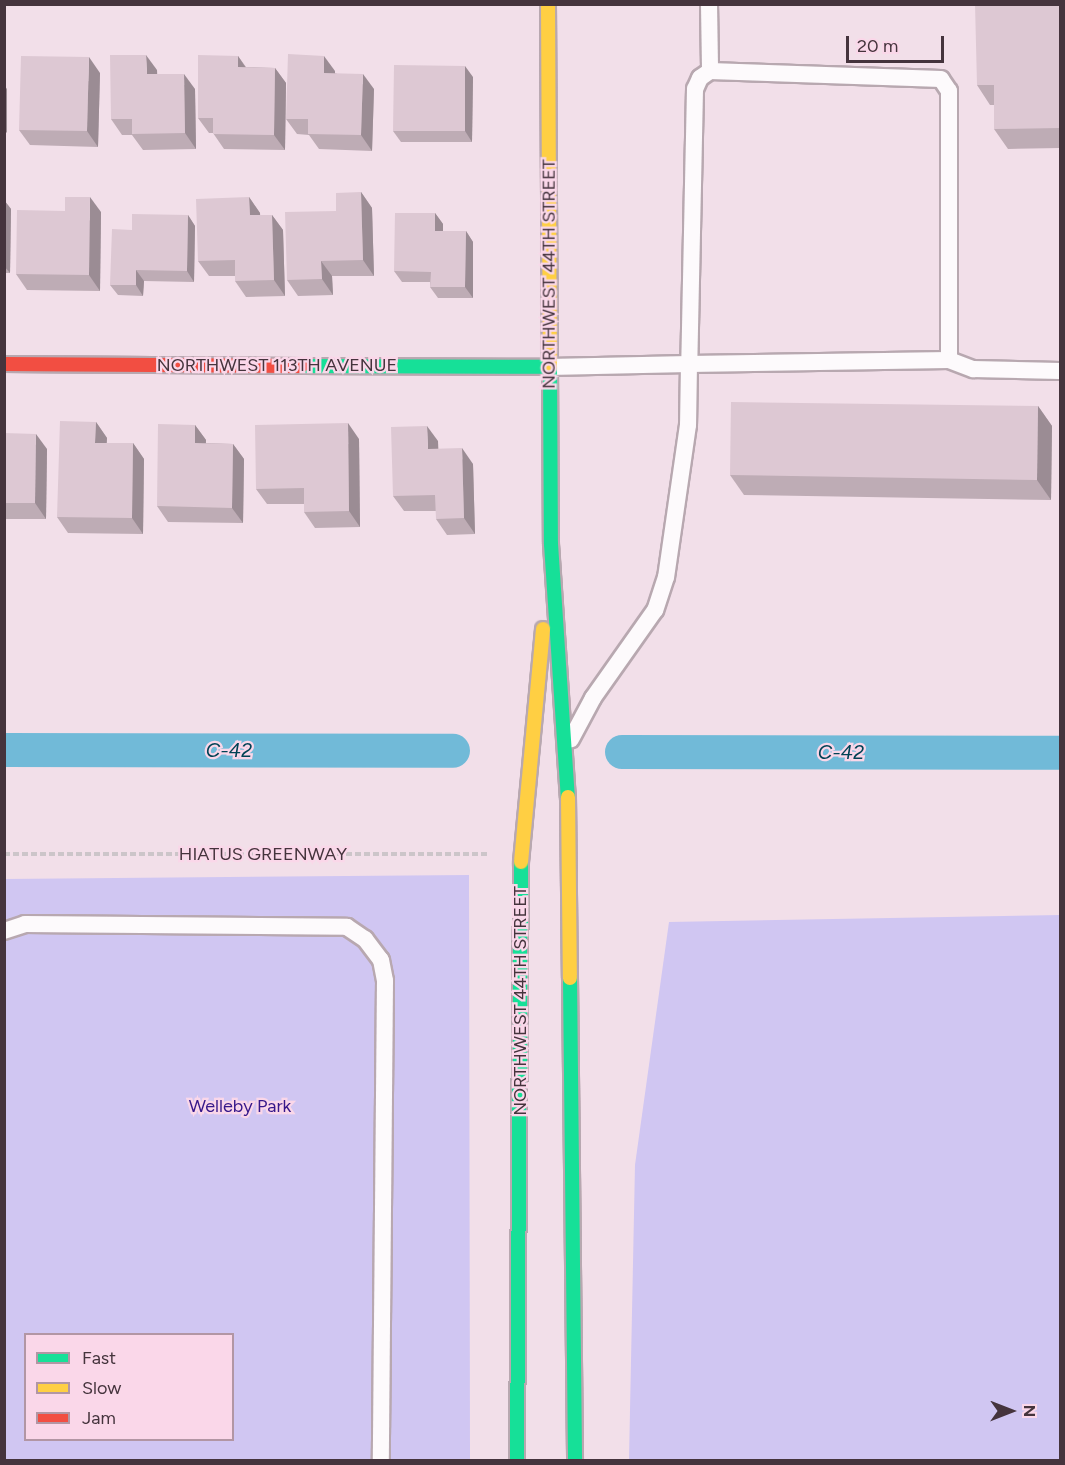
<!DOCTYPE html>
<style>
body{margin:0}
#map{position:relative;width:1065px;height:1465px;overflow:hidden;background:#f2dfe9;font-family:Figtree,sans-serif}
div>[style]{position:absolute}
.green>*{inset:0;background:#d0c6f2}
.canal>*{height:34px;margin:-17px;padding:0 17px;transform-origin:17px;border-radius:17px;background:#71bad8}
.path>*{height:4px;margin-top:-2px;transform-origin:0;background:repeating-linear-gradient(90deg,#ccc5c9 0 6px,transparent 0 9px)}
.roads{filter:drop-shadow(2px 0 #b8a8b0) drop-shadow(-2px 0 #b8a8b0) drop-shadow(0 2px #b8a8b0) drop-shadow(0 -2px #b8a8b0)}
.lane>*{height:16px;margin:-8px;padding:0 8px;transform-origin:8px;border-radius:8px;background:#fdfafc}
.fast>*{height:14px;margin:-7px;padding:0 7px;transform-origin:7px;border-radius:7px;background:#16e098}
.slow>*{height:14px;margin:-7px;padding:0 7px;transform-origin:7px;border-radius:7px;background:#ffcf43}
.jam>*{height:14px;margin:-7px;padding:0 7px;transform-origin:7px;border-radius:7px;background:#f24e42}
.wall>*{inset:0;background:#beacb5}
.shaded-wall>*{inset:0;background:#9b8c94}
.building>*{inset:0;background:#ddc8d3}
span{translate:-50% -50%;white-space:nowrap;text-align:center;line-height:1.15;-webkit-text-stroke:4.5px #fad7e9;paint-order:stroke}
.street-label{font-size:18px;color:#45343d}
.park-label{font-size:18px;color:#36188a}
.water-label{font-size:20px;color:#004255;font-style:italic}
.frame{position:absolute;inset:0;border:6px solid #45343d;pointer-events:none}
.legend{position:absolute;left:24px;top:1333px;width:210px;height:108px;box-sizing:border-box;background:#fad7e9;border:2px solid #b296a4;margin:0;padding:8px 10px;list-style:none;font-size:18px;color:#45343d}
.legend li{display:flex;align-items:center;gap:12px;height:30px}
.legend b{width:30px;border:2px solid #b296a4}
.north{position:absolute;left:981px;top:1381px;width:60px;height:60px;-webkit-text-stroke:4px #fad7e9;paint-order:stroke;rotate:90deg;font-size:16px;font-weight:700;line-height:24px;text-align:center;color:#45343d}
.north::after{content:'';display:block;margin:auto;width:21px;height:27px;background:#45343d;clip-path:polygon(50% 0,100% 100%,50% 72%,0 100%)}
.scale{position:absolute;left:846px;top:36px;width:98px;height:27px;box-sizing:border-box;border:3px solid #45343d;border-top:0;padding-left:8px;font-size:18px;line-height:21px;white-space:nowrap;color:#45343d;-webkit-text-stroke:4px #fad7e9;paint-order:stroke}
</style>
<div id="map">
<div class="green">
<div style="clip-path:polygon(evenodd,469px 875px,470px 1460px,5px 1460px,4px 879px,469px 875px,26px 1334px,232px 1334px,232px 1440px,26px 1440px,26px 1334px)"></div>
<div style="clip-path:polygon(1060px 915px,1060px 1460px,629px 1460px,635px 1165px,669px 922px)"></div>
</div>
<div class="canal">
<div style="left:4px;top:750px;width:449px;rotate:0.1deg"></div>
<div style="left:622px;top:752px;width:438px;rotate:0.1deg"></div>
</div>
<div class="path">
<div style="left:4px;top:854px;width:486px"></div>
</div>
<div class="roads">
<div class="lane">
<div style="left:709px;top:4px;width:67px;rotate:89.1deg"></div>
<div style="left:949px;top:360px;width:269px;rotate:-90deg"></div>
<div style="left:949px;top:91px;width:14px;rotate:-124deg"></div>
<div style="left:941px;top:79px;width:231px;rotate:-178deg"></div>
<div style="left:710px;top:71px;width:12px;rotate:145deg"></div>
<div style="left:700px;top:78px;width:12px;rotate:114deg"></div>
<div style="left:695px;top:89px;width:275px;rotate:91.2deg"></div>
<div style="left:689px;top:364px;width:260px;rotate:-0.9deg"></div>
<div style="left:949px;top:360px;width:26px;rotate:21deg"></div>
<div style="left:973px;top:369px;width:87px;rotate:1.3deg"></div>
<div style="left:549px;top:367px;width:140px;rotate:-1.2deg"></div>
<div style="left:689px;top:364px;width:61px;rotate:90.9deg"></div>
<div style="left:688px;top:425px;width:154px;rotate:98.2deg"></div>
<div style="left:666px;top:577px;width:35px;rotate:108deg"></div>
<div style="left:655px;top:610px;width:108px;rotate:125.2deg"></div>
<div style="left:593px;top:698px;width:47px;rotate:118.2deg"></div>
<div style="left:4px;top:931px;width:22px;rotate:-18deg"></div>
<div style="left:25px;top:924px;width:322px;rotate:0.5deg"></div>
<div style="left:347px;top:927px;width:22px;rotate:34deg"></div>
<div style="left:365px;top:939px;width:26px;rotate:53deg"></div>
<div style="left:381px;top:960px;width:21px;rotate:79deg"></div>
<div style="left:385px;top:981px;width:479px;rotate:90.5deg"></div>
</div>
<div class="fast">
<div style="left:301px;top:366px;width:248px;rotate:0.2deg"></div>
<div style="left:550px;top:367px;width:177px;rotate:89.7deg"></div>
<div style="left:551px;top:544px;width:254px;rotate:86.2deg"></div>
<div style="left:570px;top:978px;width:482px;rotate:89.4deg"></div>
<div style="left:517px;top:1460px;width:598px;rotate:-89.62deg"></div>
</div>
<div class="slow">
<div style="left:548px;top:4px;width:363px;rotate:89.7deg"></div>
<div style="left:568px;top:797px;width:181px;rotate:89.4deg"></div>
<div style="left:521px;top:862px;width:234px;rotate:-84.6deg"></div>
</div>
<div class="jam">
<div style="left:4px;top:364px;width:297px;rotate:0.4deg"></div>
</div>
</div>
<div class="wall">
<div style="clip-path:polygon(1060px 4px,1060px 148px,1008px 149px,994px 129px,994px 105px,990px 105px,977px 85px)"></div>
<div style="clip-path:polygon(238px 56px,246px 67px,275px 68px,286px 83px,285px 150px,224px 149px,213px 133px,209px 133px,198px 118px)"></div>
<div style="clip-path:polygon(157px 70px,157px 74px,195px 89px,196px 149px,143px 150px,132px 135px,122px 135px,111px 119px)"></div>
<div style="clip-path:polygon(335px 71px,335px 73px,374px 89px,372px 151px,319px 149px,309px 135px,297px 134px,286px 119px)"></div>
<div style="clip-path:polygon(100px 73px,98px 147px,30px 145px,19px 130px)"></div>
<div style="clip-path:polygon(473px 77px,472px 142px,401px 142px,393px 131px)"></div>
<div style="clip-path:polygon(361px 192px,372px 208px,374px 276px,332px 276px,333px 295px,298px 296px,287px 280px,336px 211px)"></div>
<div style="clip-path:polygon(249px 197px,260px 213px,260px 215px,272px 215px,283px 230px,285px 296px,246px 297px,235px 281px,235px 276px,209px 276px,198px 261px)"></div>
<div style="clip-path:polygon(4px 200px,11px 209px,10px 273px,4px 273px)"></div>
<div style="clip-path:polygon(101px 212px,100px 291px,27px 290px,16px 274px)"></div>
<div style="clip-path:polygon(435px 213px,443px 224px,443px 231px,466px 231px,473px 242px,473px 298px,438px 298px,430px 287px,430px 282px,402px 282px,394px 271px)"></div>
<div style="clip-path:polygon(188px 215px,195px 226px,194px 282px,144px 281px,143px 296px,118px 295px,110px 285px,132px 230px)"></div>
<div style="clip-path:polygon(1038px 406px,1052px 426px,1051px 500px,744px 495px,730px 475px)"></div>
<div style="clip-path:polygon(96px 422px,107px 438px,106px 443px,133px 443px,144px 459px,143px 534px,68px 533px,57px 517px)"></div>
<div style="clip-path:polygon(195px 425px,206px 440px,206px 443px,233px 444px,244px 459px,243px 523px,168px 522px,157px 506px)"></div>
<div style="clip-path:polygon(4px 433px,47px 449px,46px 519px,4px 519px)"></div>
<div style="clip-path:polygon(359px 439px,360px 527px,315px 528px,304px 512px,304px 504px,267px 504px,256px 489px)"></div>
<div style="clip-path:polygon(438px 441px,438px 449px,473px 464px,475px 534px,447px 535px,436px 519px,436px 511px,404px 511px,393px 496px)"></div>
</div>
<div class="shaded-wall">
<div style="clip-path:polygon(146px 55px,157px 70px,158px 90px,147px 74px)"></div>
<div style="clip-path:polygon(238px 56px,248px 71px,238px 67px)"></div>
<div style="clip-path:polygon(324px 56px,335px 71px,335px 88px,324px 73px)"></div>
<div style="clip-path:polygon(89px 57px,100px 73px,98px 147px,87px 131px)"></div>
<div style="clip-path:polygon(465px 66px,473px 77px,472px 142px,465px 131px)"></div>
<div style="clip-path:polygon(275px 68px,286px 83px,285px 150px,274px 135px)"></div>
<div style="clip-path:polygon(184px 74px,195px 89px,196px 149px,185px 133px)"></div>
<div style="clip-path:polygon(363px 74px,374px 89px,372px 151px,361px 135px)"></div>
<div style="clip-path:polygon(4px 85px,7px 89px,7px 133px,4px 130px)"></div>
<div style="clip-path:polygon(361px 192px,372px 208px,374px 276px,363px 260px)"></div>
<div style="clip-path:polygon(90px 197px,101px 212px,100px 291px,89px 275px)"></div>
<div style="clip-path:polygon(249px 197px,260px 213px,261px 231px,250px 215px)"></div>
<div style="clip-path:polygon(4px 200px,11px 209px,10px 273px,4px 266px)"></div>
<div style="clip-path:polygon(435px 213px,443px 224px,443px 242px,435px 231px)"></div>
<div style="clip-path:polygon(188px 215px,195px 226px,194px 282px,187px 271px)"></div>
<div style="clip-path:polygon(272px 215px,283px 230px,285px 296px,274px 280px)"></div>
<div style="clip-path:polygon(466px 231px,473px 242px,473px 298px,465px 287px)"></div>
<div style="clip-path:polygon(321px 261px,332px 276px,333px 295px,322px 279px)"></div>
<div style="clip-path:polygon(136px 270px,144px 281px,143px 296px,136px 285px)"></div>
<div style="clip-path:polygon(1038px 406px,1052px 426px,1051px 500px,1037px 480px)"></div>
<div style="clip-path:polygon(96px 422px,107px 438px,106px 458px,95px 443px)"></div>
<div style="clip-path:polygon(348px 423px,359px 439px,360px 527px,349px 511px)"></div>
<div style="clip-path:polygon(195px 425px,206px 440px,205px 459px,195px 443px)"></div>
<div style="clip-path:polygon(427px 426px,438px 441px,439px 465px,428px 449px)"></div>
<div style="clip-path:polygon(36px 434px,47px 449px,46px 519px,35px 503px)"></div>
<div style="clip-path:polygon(133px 443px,144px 459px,143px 534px,132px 518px)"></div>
<div style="clip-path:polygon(233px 444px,244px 459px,243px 523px,232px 508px)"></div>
<div style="clip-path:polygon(462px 448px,473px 464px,475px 534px,464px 518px)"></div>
</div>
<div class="building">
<div style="clip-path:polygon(975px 4px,1060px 4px,1060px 128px,994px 129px,994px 85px,977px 85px)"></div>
<div style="clip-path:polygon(288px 54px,324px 56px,324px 73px,363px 74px,361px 135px,308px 134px,308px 119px,286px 119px)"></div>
<div style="clip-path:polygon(110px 55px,146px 55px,147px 74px,184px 74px,185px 133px,132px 134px,132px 119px,111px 119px)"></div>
<div style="clip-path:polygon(198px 55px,238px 56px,238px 67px,275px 68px,274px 135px,213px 134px,213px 118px,198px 118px)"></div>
<div style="clip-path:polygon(21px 56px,89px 57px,87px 131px,19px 130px)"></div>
<div style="clip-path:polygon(394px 65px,465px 66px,465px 131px,393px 131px)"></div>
<div style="clip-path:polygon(361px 192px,363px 260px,321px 261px,322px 279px,287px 280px,285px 212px,336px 211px,336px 193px)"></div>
<div style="clip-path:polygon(65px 197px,90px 197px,89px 275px,16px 274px,17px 210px,65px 211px)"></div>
<div style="clip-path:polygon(249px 197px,250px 215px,272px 215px,274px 280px,235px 281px,235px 260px,198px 261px,196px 199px)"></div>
<div style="clip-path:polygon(395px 213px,435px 213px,435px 231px,466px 231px,465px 287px,430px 287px,431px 272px,394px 271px)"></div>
<div style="clip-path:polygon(132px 214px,188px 215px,187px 271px,136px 270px,136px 285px,110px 285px,112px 229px,132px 230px)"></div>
<div style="clip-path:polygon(731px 402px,1038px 406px,1037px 480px,730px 475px)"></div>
<div style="clip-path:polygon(60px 421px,96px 422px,95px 443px,133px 443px,132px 518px,57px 517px)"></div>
<div style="clip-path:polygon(348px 423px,349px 511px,304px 512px,304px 488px,256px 489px,255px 425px)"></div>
<div style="clip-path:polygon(158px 424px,195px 425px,195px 443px,233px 444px,232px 508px,157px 506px)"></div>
<div style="clip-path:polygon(427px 426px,428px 449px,462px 448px,464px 518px,436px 519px,435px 495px,393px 496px,391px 427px)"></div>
<div style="clip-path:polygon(4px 433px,36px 434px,35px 503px,4px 503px)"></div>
</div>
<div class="street-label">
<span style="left:549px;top:274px;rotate:-90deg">NORTHWEST 44TH STREET</span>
<span style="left:277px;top:365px">NORTHWEST 113TH AVENUE</span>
<span style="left:263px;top:854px">HIATUS GREENWAY</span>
<span style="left:520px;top:1001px;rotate:-90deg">NORTHWEST 44TH STREET</span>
</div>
<div class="park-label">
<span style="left:240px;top:1106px">Welleby Park</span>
</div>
<div class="water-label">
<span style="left:229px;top:750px">C-42</span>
<span style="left:841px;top:752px">C-42</span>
</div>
<div class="frame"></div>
<ul class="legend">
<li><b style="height:8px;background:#16e098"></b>Fast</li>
<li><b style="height:8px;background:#ffcf43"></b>Slow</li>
<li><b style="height:8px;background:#f24e42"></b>Jam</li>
</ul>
<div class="north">N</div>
<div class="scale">20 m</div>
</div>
